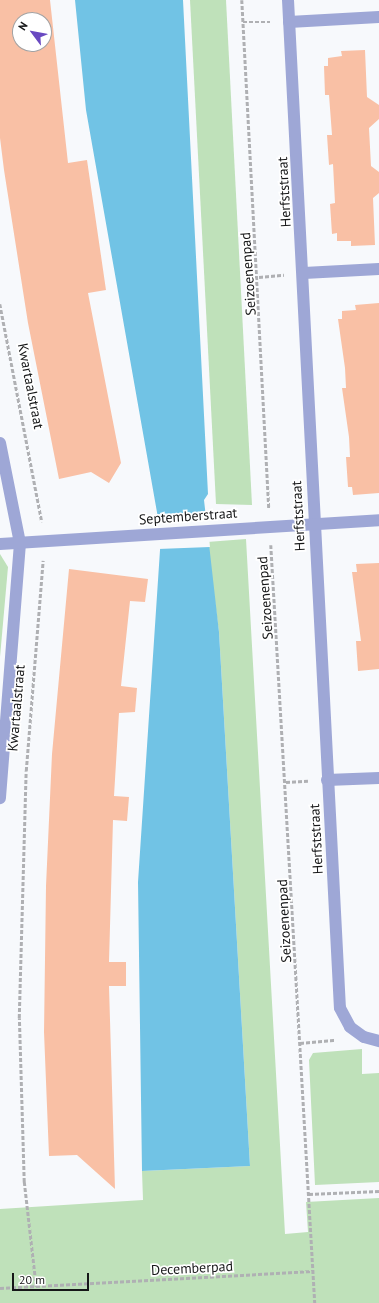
<!DOCTYPE html>
<style>
body{margin:0}
#map{position:relative;width:379px;height:1303px;overflow:hidden;background:#f7f9fc;font-family:"PT Sans",sans-serif}
div>[style]{position:absolute}
.green>*{inset:0;background:#bfe1ba}
.water>*{inset:0;background:#71c3e5}
.pier>*{inset:0;background:#f7f9fc}
.building>*{inset:0;background:#f9c0a5}
.path>*{height:2.5px;margin-top:-1.25px;transform-origin:0;background:repeating-linear-gradient(90deg,#afb0b3 0 4px,transparent 0 6px)}
.minor>*{height:12px;margin:-6px;padding:0 6px;transform-origin:6px;border-radius:6px;background:#9ea7d6}
span{translate:-50% -50%;white-space:nowrap;text-align:center;line-height:1.15;-webkit-text-stroke:3.5px #fff;paint-order:stroke}
.street-label{font-size:14px;color:#161718}
.north{position:absolute;left:12px;top:12px;width:40px;height:40px;box-sizing:border-box;background:#fff;border:1px solid #a2a2a3;border-radius:50%;rotate:302deg;font-size:11px;font-weight:700;line-height:16px;text-align:center;color:#161718}
.north::after{content:'';display:block;margin:auto;width:14px;height:18px;background:#6949c1;clip-path:polygon(50% 0,100% 100%,50% 72%,0 100%)}
.scale{position:absolute;left:12px;top:1273px;width:77px;height:18px;box-sizing:border-box;border:2px solid #161718;border-top:0;padding-left:5px;font-size:12px;line-height:14px;white-space:nowrap;color:#161718;-webkit-text-stroke:3px #fff;paint-order:stroke}
</style>
<div id="map">
<div class="green">
<div style="clip-path:polygon(190px 0,226px 0,252px 505px,216px 504px)"></div>
<div style="clip-path:polygon(246px 539px,285px 1234px,308px 1232px,306px 1202px,379px 1198px,379px 1303px,0 1303px,0 1209px,143px 1200px,142px 1171px,250px 1166px,219px 632px,207px 542px)"></div>
<div style="clip-path:polygon(0 554px,8px 567px,0 657px)"></div>
<div style="clip-path:polygon(362px 1049px,362px 1074px,379px 1073px,379px 1182px,315px 1185px,309px 1060px,313px 1053px)"></div>
</div>
<div class="water">
<div style="clip-path:polygon(75px 0,183px 0,208px 494px,204px 500px,219px 632px,250px 1166px,142px 1171px,138px 882px,161px 535px,86px 110px)"></div>
</div>
<div class="pier">
<div style="clip-path:polygon(207px 516px,210px 547px,158px 549px,156px 519px)"></div>
</div>
<div class="building">
<div style="clip-path:polygon(evenodd,0 0,50px 0,68px 163px,87px 160px,106px 290px,88px 293px,121px 463px,109px 483px,91px 472px,59px 479px,28px 323px,4px 170px,0 138px,0 0,20px 20px,44px 20px,44px 44px,20px 44px,20px 20px)"></div>
<div style="clip-path:polygon(365px 50px,367px 97px,379px 105px,379px 119px,369px 128px,371px 166px,379px 172px,379px 193px,373px 198px,375px 245px,351px 246px,351px 241px,337px 241px,337px 233px,332px 234px,330px 204px,335px 203px,333px 164px,329px 165px,327px 135px,332px 135px,329px 95px,325px 95px,324px 66px,328px 66px,328px 58px,342px 56px,341px 51px)"></div>
<div style="clip-path:polygon(379px 303px,379px 493px,353px 495px,352px 487px,348px 487px,346px 457px,350px 457px,349px 437px,342px 388px,346px 388px,345px 368px,338px 319px,342px 319px,342px 311px,356px 310px,355px 305px)"></div>
<div style="clip-path:polygon(379px 563px,379px 669px,358px 671px,356px 641px,361px 641px,352px 572px,357px 572px,356px 564px)"></div>
<div style="clip-path:polygon(69px 569px,148px 579px,145px 602px,130px 601px,121px 686px,137px 688px,135px 712px,119px 713px,114px 796px,129px 797px,127px 821px,113px 820px,109px 962px,126px 962px,126px 986px,109px 986px,115px 1189px,77px 1155px,49px 1156px,44px 1032px,46px 886px,52px 754px)"></div>
</div>
<div class="path">
<div style="left:242px;top:0;width:509px;rotate:86.96deg"></div>
<div style="left:243px;top:22px;width:27px"></div>
<div style="left:259px;top:277px;width:25px;rotate:-5deg"></div>
<div style="left:0;top:304px;width:222px;rotate:79.1deg"></div>
<div style="left:271px;top:545px;width:759px;rotate:86.68deg"></div>
<div style="left:286px;top:782px;width:22px;rotate:-3deg"></div>
<div style="left:300px;top:1043px;width:36px;rotate:-5deg"></div>
<div style="left:309px;top:1194px;width:70px;rotate:-2.5deg"></div>
<div style="left:36px;top:1287px;width:106px;rotate:-96.5deg"></div>
<div style="left:24px;top:1182px;width:164px;rotate:-91.7deg"></div>
<div style="left:19px;top:1018px;width:247px;rotate:-88.4deg"></div>
<div style="left:26px;top:771px;width:211px;rotate:-85.4deg"></div>
<div style="left:0;top:1288px;width:313px;rotate:-3.1deg"></div>
</div>
<div class="minor">
<div style="left:288px;top:0;width:1009px;rotate:87.05deg"></div>
<div style="left:340px;top:1008px;width:21px;rotate:62deg"></div>
<div style="left:350px;top:1027px;width:17px;rotate:36deg"></div>
<div style="left:364px;top:1037px;width:16px;rotate:15deg"></div>
<div style="left:289px;top:22px;width:90px;rotate:-3.2deg"></div>
<div style="left:304px;top:273px;width:75px;rotate:-3.1deg"></div>
<div style="left:0;top:443px;width:102px;rotate:78.7deg"></div>
<div style="left:20px;top:543px;width:256px;rotate:94.5deg"></div>
<div style="left:0;top:544px;width:380px;rotate:-3.6deg"></div>
<div style="left:327px;top:780px;width:52px;rotate:-2.2deg"></div>
</div>
<div class="street-label">
<span style="left:284px;top:192px;rotate:-93deg">Herfststraat</span>
<span style="left:248px;top:274px;rotate:-94deg">Seizoenenpad</span>
<span style="left:31px;top:386px;rotate:79deg">Kwartaalstraat</span>
<span style="left:188px;top:516px;rotate:-4deg">Septemberstraat</span>
<span style="left:298px;top:516px;rotate:-93deg">Herfststraat</span>
<span style="left:265px;top:598px;rotate:-94deg">Seizoenenpad</span>
<span style="left:16px;top:708px;rotate:-85deg">Kwartaalstraat</span>
<span style="left:316px;top:839px;rotate:-93deg">Herfststraat</span>
<span style="left:284px;top:921px;rotate:-93deg">Seizoenenpad</span>
<span style="left:192px;top:1268px;rotate:-3deg">Decemberpad</span>
</div>
<div class="north">N</div>
<div class="scale">20 m</div>
</div>
